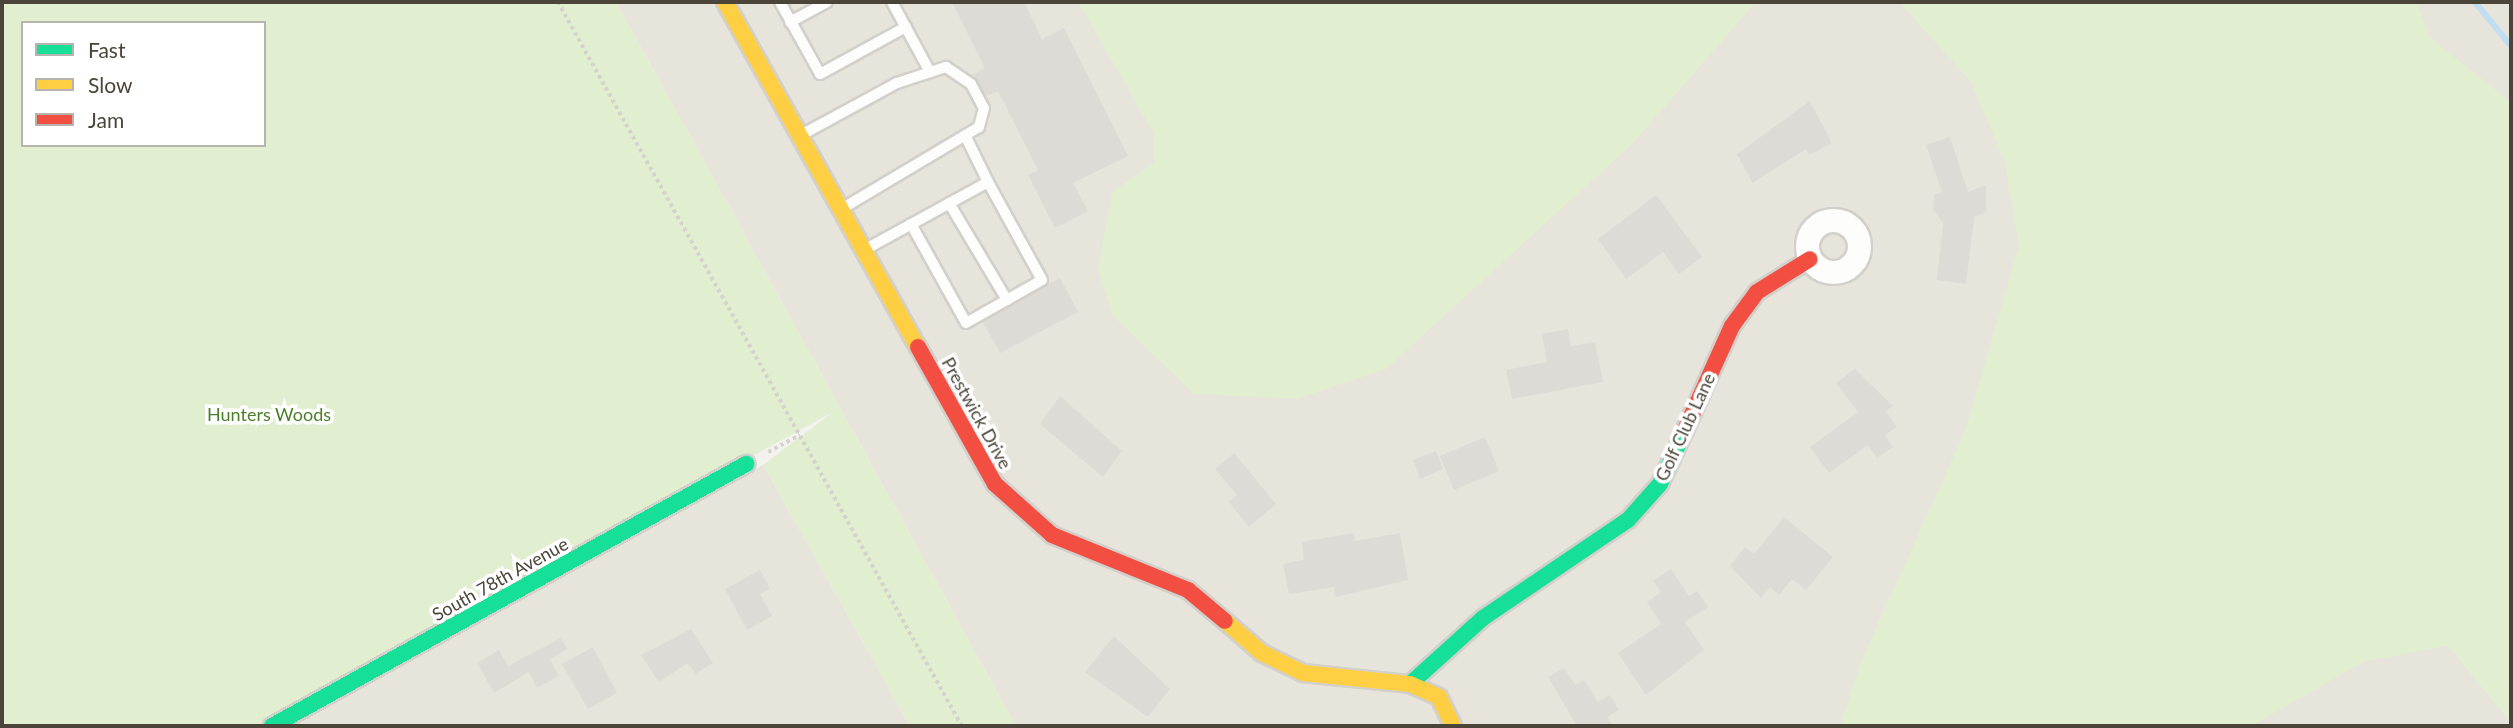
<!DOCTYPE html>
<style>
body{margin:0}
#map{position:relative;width:2513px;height:728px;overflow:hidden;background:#f4f2ee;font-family:Lato,sans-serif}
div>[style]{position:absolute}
.residential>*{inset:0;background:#e7e4dc}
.green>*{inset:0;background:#e1eecf}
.stream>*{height:6px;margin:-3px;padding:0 3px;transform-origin:3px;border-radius:3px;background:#c0ddf1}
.building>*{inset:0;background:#dedbd6}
.path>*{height:3.5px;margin-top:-1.75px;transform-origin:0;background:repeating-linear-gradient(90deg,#d3d2cc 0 3.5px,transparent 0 7px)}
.roads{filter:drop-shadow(2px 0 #d2d0cb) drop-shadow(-2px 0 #d2d0cb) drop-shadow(0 2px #d2d0cb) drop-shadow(0 -2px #d2d0cb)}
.lane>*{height:10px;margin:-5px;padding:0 5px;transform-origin:5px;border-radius:5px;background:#fdfdfc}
.street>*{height:23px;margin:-11.5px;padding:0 11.5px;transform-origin:11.5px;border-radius:11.5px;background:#fdfdfc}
.street>.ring{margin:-11.5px;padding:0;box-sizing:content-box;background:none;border:23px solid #fdfdfc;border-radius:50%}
.fast>*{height:16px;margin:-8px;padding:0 8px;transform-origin:8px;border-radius:8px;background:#16e098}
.slow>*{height:16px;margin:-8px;padding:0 8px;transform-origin:8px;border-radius:8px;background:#ffcf43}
.jam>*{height:16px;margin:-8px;padding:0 8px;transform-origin:8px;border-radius:8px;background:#f24e42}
span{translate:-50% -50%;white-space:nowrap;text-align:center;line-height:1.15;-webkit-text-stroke:7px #fff;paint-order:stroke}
.street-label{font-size:18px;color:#4b4439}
.park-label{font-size:18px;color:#4a7f2a}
.frame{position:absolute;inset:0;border:4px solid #4b4439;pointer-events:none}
.legend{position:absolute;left:21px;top:21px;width:245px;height:126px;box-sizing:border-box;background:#fff;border:2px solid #b7b4b0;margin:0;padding:9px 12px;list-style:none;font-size:21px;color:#4b4439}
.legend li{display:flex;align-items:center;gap:14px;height:35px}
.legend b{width:35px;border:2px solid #b7b4b0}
</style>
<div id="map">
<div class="residential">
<div style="clip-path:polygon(616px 2px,2511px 2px,2511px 726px,1016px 726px)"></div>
<div style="clip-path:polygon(763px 465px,910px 726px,291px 726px)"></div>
</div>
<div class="green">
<div style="clip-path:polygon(evenodd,2px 2px,616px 2px,1016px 726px,910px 726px,763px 465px,833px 412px,258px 726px,2px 726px,2px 2px,23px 23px,264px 23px,264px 145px,23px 145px,23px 23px)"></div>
<div style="clip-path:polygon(1078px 2px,1756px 2px,1632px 144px,1386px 369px,1297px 399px,1194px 394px,1112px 315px,1098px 268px,1112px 192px,1154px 163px,1153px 132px)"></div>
<div style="clip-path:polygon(1899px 2px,2417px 2px,2430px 38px,2511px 102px,2511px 723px,2448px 646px,2365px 661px,2251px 726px,1840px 726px,1862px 659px,1965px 431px,2019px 245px,2004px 160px,1971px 82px)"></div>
</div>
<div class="stream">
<div style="left:2475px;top:2px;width:57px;rotate:50.7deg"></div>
</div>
<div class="building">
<div style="clip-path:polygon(952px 2px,1024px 2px,1042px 39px,1064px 28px,1128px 156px,1073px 183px,1088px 211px,1055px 228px,1028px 175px,1038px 170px,998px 91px,987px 96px,972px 75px,985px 68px)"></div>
<div style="clip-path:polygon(1810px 101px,1832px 143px,1809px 155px,1806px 149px,1752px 183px,1737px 154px)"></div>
<div style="clip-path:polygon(1950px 137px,1968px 192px,1986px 185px,1986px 212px,1974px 217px,1966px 284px,1937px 280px,1943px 223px,1933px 209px,1934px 195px,1942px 192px,1926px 145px)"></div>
<div style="clip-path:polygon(1656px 195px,1702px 257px,1679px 274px,1663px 252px,1626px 279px,1598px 239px)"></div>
<div style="clip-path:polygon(1060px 278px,1078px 312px,1000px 353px,983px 322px)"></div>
<div style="clip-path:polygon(1568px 329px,1571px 346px,1595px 342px,1603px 382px,1512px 399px,1506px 370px,1547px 362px,1542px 334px)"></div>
<div style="clip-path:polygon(1855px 369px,1893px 406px,1886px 411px,1897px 427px,1885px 435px,1893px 447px,1877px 458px,1868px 445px,1829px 473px,1810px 447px,1858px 412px,1836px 383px)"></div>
<div style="clip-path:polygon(1060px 396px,1122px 451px,1103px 477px,1040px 424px)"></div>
<div style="clip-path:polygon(1485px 437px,1499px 471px,1454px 490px,1440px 456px)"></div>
<div style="clip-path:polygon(1436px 451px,1443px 469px,1420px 479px,1413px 460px)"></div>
<div style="clip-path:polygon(1234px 453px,1276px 504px,1249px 527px,1229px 502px,1237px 495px,1215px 469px)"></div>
<div style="clip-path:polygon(1784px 517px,1833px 557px,1806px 590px,1792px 579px,1779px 595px,1770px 587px,1761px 598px,1730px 566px,1745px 547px,1754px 554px)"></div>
<div style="clip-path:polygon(1354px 533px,1355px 541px,1400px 533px,1408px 580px,1335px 597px,1334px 587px,1289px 594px,1283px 564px,1304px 560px,1302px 542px)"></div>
<div style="clip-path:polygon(1671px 569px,1689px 596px,1697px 591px,1708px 607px,1685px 622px,1704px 650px,1646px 695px,1618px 653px,1661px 624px,1647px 602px,1661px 592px,1653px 581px)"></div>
<div style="clip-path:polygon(760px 570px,770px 589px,760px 594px,772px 616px,747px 630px,725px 589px)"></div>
<div style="clip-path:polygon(691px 629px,713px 663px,695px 674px,688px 663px,659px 682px,641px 655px)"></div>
<div style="clip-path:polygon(1114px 636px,1170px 689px,1148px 717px,1085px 672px)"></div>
<div style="clip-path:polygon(561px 638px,567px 649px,550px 659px,559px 676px,537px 688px,529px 672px,494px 693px,477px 663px,499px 650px,508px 666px)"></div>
<div style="clip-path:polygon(593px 647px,617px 693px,588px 709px,562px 664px)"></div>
<div style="clip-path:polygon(1564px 668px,1575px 685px,1584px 680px,1598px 702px,1610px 695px,1619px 710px,1607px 717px,1613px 726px,1577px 726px,1548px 677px)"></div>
</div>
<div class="path">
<div style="left:558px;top:2px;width:829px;rotate:60.84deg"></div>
<div style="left:768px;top:452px;width:36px;rotate:-28deg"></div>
</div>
<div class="roads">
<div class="lane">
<div style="left:780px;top:2px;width:82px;rotate:60.9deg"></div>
<div style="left:820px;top:74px;width:98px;rotate:-28.7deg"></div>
<div style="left:892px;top:2px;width:80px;rotate:61.5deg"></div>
<div style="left:790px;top:22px;width:42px;rotate:-28.4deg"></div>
<div style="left:803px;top:134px;width:107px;rotate:-28.5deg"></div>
<div style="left:897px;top:83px;width:52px;rotate:-18.1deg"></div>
<div style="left:946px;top:67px;width:30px;rotate:34deg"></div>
<div style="left:971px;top:84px;width:27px;rotate:62deg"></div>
<div style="left:984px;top:108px;width:20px;rotate:105deg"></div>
<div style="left:979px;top:127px;width:158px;rotate:149.2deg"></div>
<div style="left:949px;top:203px;width:113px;rotate:59.1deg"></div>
<div style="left:911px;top:224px;width:113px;rotate:60.9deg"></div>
<div style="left:966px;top:323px;width:87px;rotate:-29.5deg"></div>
<div style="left:1042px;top:280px;width:112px;rotate:-118.9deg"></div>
<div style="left:866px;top:249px;width:139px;rotate:-28.8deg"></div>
<div style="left:988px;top:182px;width:52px;rotate:-116.1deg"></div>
</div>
<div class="street">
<div class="ring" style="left:1807px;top:220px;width:29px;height:29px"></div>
</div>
<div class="fast">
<div style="left:1410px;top:684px;width:98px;rotate:-42.1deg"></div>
<div style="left:1483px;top:618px;width:175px;rotate:-34.1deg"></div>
<div style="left:1628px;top:520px;width:48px;rotate:-48.4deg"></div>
<div style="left:1660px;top:484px;width:60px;rotate:-65.2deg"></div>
<div style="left:272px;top:726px;width:542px;rotate:-28.93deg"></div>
</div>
<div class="slow">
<div style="left:725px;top:2px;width:395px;rotate:60.8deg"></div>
<div style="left:1225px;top:621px;width:49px;rotate:40.9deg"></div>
<div style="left:1262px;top:653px;width:46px;rotate:26deg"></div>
<div style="left:1303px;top:673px;width:108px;rotate:5.9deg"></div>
<div style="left:1410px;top:684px;width:32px;rotate:24deg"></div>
<div style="left:1439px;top:697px;width:32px;rotate:64deg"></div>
</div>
<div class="jam">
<div style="left:918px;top:347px;width:157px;rotate:60.7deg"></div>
<div style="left:995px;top:484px;width:76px;rotate:41.8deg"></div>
<div style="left:1052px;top:535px;width:147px;rotate:22deg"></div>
<div style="left:1188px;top:590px;width:48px;rotate:40deg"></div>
<div style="left:1685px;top:430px;width:114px;rotate:-65.7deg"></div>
<div style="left:1732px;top:326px;width:42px;rotate:-53.7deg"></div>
<div style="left:1757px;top:292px;width:62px;rotate:-31.9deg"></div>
</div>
</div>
<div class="street-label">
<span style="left:977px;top:413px;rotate:61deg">Prestwick Drive</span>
<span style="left:1685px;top:427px;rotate:-65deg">Golf Club Lane</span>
<span style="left:500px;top:579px;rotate:-29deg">South 78th Avenue</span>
</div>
<div class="park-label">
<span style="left:269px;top:414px">Hunters Woods</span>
</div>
<div class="frame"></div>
<ul class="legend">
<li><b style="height:9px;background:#16e098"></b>Fast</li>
<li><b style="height:9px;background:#ffcf43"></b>Slow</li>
<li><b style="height:9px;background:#f24e42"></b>Jam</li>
</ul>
</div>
